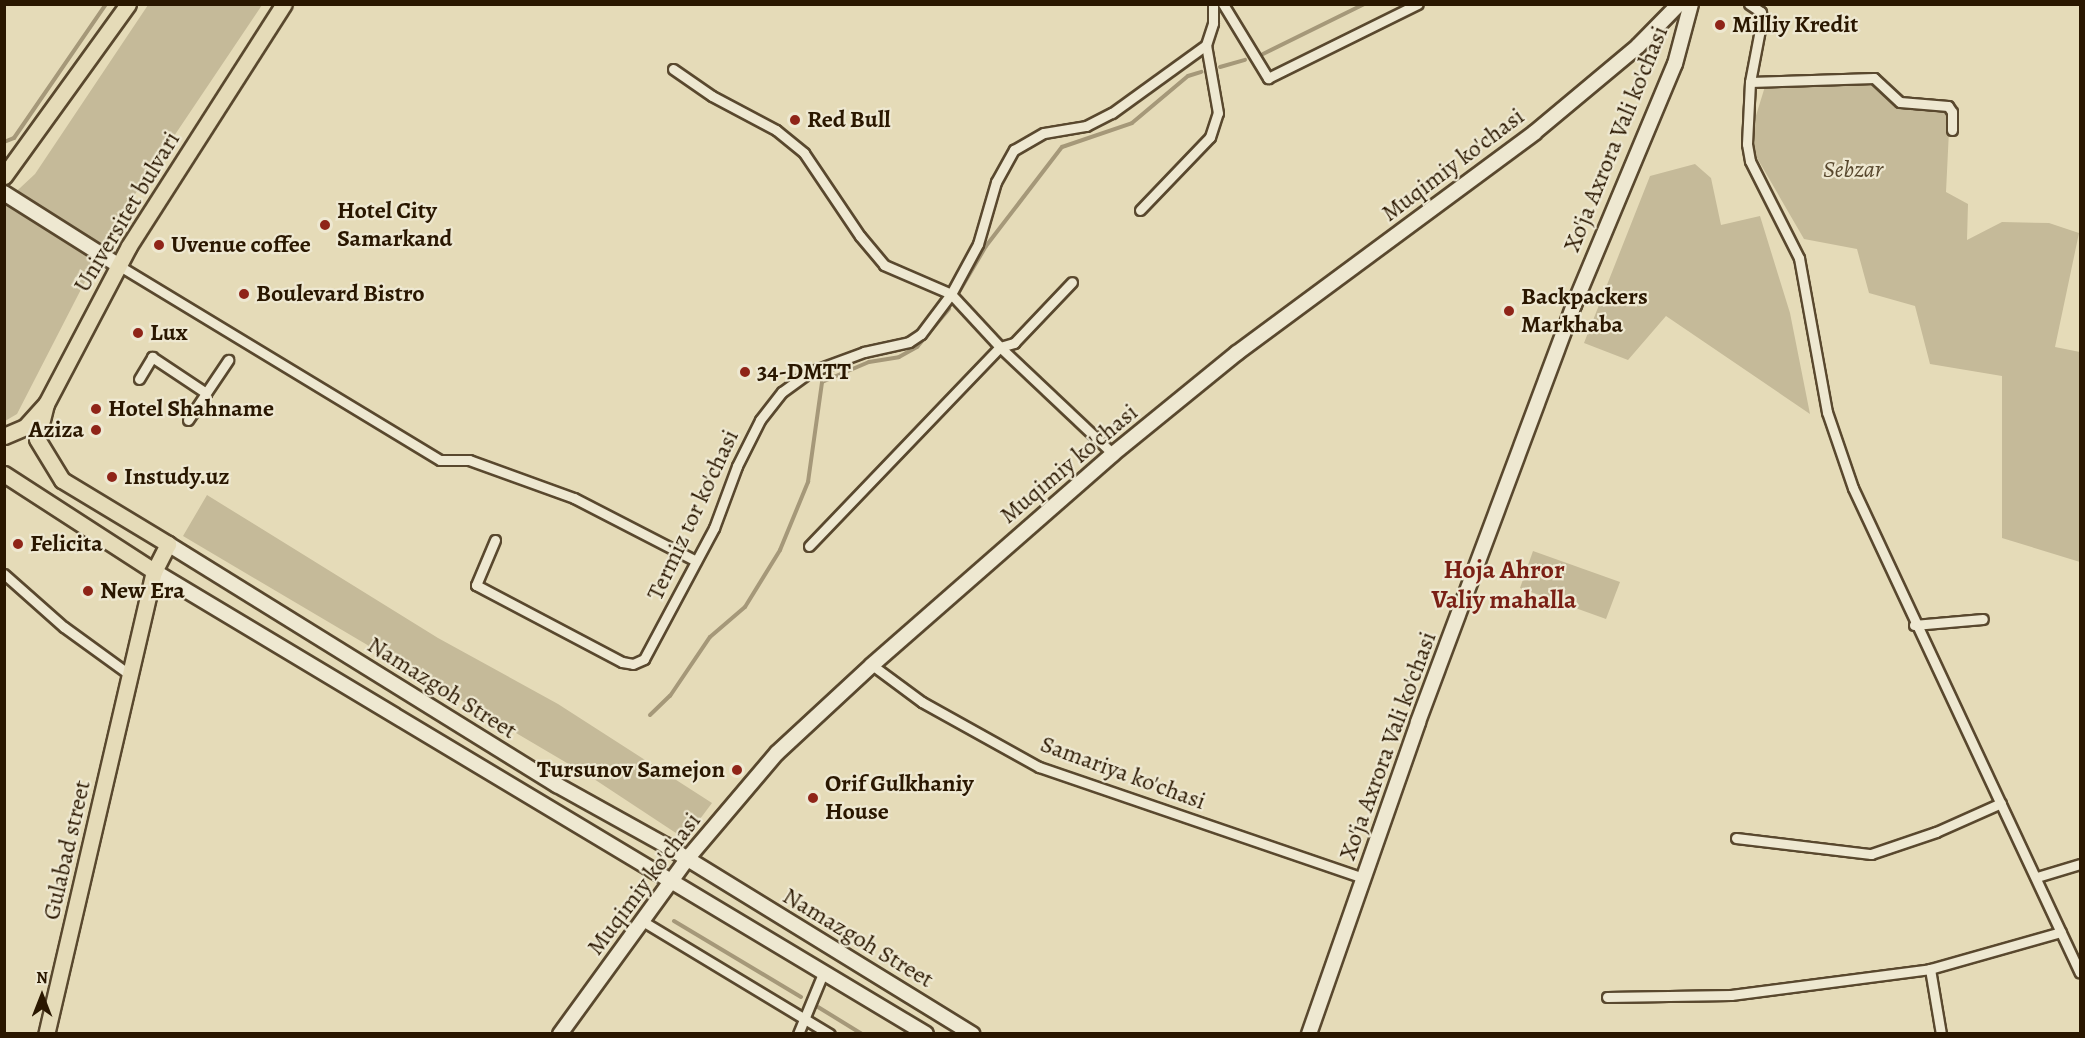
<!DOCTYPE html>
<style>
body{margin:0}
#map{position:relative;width:2085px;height:1038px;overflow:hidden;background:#e5dbb8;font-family:Alegreya,serif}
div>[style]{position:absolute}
.green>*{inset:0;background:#c5ba99}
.stream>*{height:4px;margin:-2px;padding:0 2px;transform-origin:2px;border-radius:2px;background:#a59879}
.roads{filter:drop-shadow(2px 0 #59482e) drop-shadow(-2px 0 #59482e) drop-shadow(0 2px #59482e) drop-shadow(0 -2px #59482e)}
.street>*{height:9px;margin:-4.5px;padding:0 4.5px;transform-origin:4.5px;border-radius:4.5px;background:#eee8d1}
.secondary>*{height:14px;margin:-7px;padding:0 7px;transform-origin:7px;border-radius:7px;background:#eee8d1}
.primary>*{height:15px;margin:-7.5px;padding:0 7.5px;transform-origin:7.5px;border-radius:7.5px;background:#e5dbb8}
.dots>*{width:16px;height:16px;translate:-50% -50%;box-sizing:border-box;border:3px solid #eee8d1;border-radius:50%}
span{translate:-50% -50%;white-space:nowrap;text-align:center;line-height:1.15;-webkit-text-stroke:4.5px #eee8d1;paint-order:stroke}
.poi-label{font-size:24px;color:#2a1700;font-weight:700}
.left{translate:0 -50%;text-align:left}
.right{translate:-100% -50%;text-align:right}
.street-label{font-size:24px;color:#2a1700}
.park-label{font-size:24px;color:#58482e;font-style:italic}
.neighbourhood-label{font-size:26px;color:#7a1f14;font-weight:700}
.frame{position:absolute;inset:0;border:6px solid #2a1700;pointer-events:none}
.north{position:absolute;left:12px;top:966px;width:60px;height:60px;-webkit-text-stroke:4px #eee8d1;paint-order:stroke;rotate:0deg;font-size:16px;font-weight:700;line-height:24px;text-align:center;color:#2a1700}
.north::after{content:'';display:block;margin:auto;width:21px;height:27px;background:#2a1700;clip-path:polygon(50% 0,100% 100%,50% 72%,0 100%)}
</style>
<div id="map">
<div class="green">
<div style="clip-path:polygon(148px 5px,262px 5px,113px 227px,17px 414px,5px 421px,5px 202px,35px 174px)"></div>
<div style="clip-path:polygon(1871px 77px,1896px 108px,1950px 110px,1946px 192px,1968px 204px,1967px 240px,2002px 222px,2049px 223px,2079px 233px,2055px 347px,2080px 352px,2080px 562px,2002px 538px,2002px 376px,1930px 364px,1915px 306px,1869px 293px,1857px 249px,1804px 239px,1753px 151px,1754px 122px,1767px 80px)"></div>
<div style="clip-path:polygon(1695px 164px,1711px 178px,1721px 225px,1760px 216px,1790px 313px,1810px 414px,1666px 316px,1628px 360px,1584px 343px,1650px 176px)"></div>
<div style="clip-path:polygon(207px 495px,438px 638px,558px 704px,712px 803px,685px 839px,594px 779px,183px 536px)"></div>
<div style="clip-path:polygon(1533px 551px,1620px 582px,1606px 619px,1520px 588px)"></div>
</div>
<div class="stream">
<div style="left:1263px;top:54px;width:113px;rotate:-26.3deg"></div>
<div style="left:1220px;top:67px;width:26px;rotate:-16deg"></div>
<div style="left:4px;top:142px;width:11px;rotate:-22deg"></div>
<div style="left:14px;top:138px;width:163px;rotate:-55.5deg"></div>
<div style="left:959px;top:292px;width:53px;rotate:-59.6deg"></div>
<div style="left:986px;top:246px;width:125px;rotate:-52.5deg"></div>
<div style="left:1062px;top:147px;width:74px;rotate:-18.9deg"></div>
<div style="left:1132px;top:123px;width:73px;rotate:-40deg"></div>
<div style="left:1188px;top:76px;width:14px;rotate:-17deg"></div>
<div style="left:650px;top:715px;width:28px;rotate:-44deg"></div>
<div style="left:670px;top:696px;width:71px;rotate:-55.9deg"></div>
<div style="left:710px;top:637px;width:46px;rotate:-40.6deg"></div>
<div style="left:745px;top:607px;width:67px;rotate:-58.4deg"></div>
<div style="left:780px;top:550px;width:74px;rotate:-67.6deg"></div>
<div style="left:808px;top:482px;width:101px;rotate:-82deg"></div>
<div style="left:822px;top:382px;width:51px;rotate:-23.1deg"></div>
<div style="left:869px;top:362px;width:30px;rotate:-9deg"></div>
<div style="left:899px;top:357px;width:21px;rotate:-29deg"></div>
<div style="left:917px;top:347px;width:50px;rotate:-49.9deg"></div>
<div style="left:674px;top:921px;width:148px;rotate:30.9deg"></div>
<div style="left:818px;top:1007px;width:52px;rotate:31.5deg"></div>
</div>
<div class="roads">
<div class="street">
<div style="left:1223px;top:4px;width:87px;rotate:58.7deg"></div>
<div style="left:1268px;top:78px;width:167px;rotate:-26.3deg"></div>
<div style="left:1749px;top:4px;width:14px;rotate:34deg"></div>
<div style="left:1761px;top:12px;width:7px;rotate:82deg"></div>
<div style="left:1762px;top:19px;width:64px;rotate:100.8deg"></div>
<div style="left:1750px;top:82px;width:62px;rotate:92.8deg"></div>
<div style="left:1747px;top:144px;width:17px;rotate:80deg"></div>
<div style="left:1750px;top:161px;width:109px;rotate:63.2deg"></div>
<div style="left:1799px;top:258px;width:157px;rotate:79.7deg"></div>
<div style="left:1827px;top:412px;width:80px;rotate:71.1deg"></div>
<div style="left:1853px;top:488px;width:535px;rotate:64.92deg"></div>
<div style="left:673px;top:69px;width:47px;rotate:34.7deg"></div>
<div style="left:712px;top:96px;width:72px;rotate:28deg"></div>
<div style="left:776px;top:130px;width:36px;rotate:39deg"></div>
<div style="left:804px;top:153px;width:100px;rotate:56deg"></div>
<div style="left:860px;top:236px;width:38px;rotate:50deg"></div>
<div style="left:884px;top:265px;width:73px;rotate:23.4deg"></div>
<div style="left:951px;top:294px;width:72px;rotate:47.2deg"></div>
<div style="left:1000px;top:347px;width:156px;rotate:43.4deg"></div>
<div style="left:1750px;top:82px;width:124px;rotate:-1.8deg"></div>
<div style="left:1874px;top:78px;width:35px;rotate:43deg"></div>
<div style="left:1900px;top:102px;width:48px;rotate:4.8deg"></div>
<div style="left:1948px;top:106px;width:7px;rotate:56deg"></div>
<div style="left:1952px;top:112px;width:18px;rotate:90deg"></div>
<div style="left:1140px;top:210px;width:101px;rotate:-46.2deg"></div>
<div style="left:1210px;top:137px;width:25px;rotate:-72deg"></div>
<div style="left:1218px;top:113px;width:69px;rotate:-100deg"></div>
<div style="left:1206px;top:45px;width:23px;rotate:-72deg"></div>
<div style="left:1213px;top:23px;width:19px;rotate:-90deg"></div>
<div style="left:118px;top:265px;width:376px;rotate:31.2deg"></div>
<div style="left:440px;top:460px;width:29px"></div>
<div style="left:469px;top:460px;width:112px;rotate:19.9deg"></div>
<div style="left:574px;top:498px;width:137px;rotate:27.3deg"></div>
<div style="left:139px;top:379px;width:26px;rotate:-59deg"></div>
<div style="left:152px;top:357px;width:65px;rotate:33.7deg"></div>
<div style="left:206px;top:393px;width:40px;rotate:-56deg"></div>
<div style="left:188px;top:420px;width:32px;rotate:-56deg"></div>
<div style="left:495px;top:540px;width:49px;rotate:112.9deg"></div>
<div style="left:476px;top:585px;width:165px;rotate:27.8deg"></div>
<div style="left:622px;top:662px;width:11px;rotate:10deg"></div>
<div style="left:633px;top:664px;width:12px;rotate:-24deg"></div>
<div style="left:644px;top:659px;width:149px;rotate:-61.9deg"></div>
<div style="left:714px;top:528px;width:66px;rotate:-69.6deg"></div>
<div style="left:737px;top:466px;width:51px;rotate:-63.4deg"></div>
<div style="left:760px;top:420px;width:36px;rotate:-52deg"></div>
<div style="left:782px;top:392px;width:34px;rotate:-36deg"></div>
<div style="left:810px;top:372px;width:58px;rotate:-20.3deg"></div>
<div style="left:864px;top:352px;width:46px;rotate:-12.5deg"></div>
<div style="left:909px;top:342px;width:14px;rotate:-34deg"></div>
<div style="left:921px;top:334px;width:50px;rotate:-53.1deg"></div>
<div style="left:951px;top:294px;width:57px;rotate:-61.6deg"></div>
<div style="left:978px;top:244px;width:65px;rotate:-73.8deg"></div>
<div style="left:996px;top:182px;width:37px;rotate:-61deg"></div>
<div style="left:1014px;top:150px;width:34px;rotate:-30deg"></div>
<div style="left:1044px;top:133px;width:43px;rotate:-9.5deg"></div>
<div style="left:1086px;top:126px;width:29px;rotate:-27deg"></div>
<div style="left:1112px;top:113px;width:116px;rotate:-35.9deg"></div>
<div style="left:809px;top:546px;width:276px;rotate:-46.2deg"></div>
<div style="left:1000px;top:347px;width:15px;rotate:-16deg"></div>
<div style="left:1014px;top:343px;width:84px;rotate:-46.4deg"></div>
<div style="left:4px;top:574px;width:80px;rotate:41.5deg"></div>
<div style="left:64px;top:627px;width:82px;rotate:36deg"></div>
<div style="left:1914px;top:625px;width:69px;rotate:-5deg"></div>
<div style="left:872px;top:665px;width:62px;rotate:36.5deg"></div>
<div style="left:922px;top:702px;width:134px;rotate:29.1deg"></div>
<div style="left:1039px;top:767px;width:343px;rotate:18.9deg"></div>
<div style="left:1736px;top:838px;width:136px;rotate:6.8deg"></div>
<div style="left:1871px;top:854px;width:69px;rotate:-18.7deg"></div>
<div style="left:1936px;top:832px;width:71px;rotate:-24deg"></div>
<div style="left:2037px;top:877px;width:45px;rotate:-16.8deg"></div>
<div style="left:644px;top:922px;width:217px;rotate:31.1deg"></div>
<div style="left:1930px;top:969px;width:136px;rotate:-15.8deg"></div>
<div style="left:1607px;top:997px;width:124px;rotate:-0.9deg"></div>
<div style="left:1731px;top:995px;width:201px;rotate:-7.4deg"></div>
<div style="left:1930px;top:969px;width:66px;rotate:80.4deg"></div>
<div style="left:798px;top:1034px;width:68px;rotate:-67.6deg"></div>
</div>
<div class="secondary">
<div style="left:4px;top:193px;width:135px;rotate:32.3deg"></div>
<div style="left:168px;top:544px;width:458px;rotate:31.8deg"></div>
<div style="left:557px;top:785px;width:124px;rotate:29.1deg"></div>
<div style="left:665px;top:845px;width:361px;rotate:31.6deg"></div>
<div style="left:154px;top:571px;width:900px;rotate:30.95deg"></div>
<div style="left:560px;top:1034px;width:216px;rotate:-54deg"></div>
<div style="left:687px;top:859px;width:139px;rotate:-49.7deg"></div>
<div style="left:777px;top:753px;width:129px;rotate:-42.8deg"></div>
<div style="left:872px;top:665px;width:320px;rotate:-41.2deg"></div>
<div style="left:1113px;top:454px;width:160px;rotate:-39.2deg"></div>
<div style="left:1237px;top:353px;width:370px;rotate:-36.5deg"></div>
<div style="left:1534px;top:133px;width:136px;rotate:-39.9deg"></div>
<div style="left:1638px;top:46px;width:59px;rotate:-45.7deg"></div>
<div style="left:1309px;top:1034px;width:330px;rotate:-70.7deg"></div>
<div style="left:1418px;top:722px;width:445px;rotate:-69.5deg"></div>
<div style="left:1574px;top:305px;width:261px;rotate:-67.3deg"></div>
<div style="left:1675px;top:64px;width:62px;rotate:-75.1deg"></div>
</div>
<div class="primary">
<div style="left:4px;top:176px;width:212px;rotate:-54.2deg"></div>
<div style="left:46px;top:404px;width:36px;rotate:104deg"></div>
<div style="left:37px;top:439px;width:48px;rotate:58.6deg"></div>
<div style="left:62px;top:480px;width:124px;rotate:31.1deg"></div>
<div style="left:168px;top:544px;width:30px;rotate:117deg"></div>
<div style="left:154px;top:571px;width:475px;rotate:103.1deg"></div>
<div style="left:4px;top:436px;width:23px;rotate:-23deg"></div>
<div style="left:25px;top:427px;width:31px;rotate:-48deg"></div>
<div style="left:46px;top:404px;width:178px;rotate:-62.3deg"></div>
<div style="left:129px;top:246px;width:287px;rotate:-57.4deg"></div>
<div style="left:4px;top:474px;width:179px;rotate:32.9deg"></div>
</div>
</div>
<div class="dots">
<div style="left:1720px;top:25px;background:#8f2418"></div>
<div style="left:795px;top:120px;background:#8f2418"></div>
<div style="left:325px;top:225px;background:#8f2418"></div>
<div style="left:159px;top:245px;background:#8f2418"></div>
<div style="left:244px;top:294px;background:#8f2418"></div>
<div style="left:1509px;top:311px;background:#8f2418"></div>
<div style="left:138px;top:333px;background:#8f2418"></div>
<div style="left:745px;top:372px;background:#8f2418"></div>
<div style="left:96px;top:409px;background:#8f2418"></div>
<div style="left:96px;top:430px;background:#8f2418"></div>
<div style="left:112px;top:477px;background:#8f2418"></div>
<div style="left:18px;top:544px;background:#8f2418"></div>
<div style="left:88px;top:591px;background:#8f2418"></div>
<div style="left:737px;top:770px;background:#8f2418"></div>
<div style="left:813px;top:798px;background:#8f2418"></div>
</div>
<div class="poi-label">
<span class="left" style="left:1732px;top:25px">Milliy Kredit</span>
<span class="left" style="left:807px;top:120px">Red Bull</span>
<span class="left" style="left:337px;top:225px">Hotel City<br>Samarkand</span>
<span class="left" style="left:171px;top:245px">Uvenue coffee</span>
<span class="left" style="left:256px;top:294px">Boulevard Bistro</span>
<span class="left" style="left:1521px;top:311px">Backpackers<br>Markhaba</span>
<span class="left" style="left:150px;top:333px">Lux</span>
<span class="left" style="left:757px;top:372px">34-DMTT</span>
<span class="left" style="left:108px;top:409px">Hotel Shahname</span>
<span class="right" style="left:84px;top:430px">Aziza</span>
<span class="left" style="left:124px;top:477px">Instudy.uz</span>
<span class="left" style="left:30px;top:544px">Felicita</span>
<span class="left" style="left:100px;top:591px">New Era</span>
<span class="right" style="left:725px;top:770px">Tursunov Samejon</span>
<span class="left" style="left:825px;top:798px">Orif Gulkhaniy<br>House</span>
</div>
<div class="street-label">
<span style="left:1616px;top:139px;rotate:-68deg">Xo'ja Axrora Vali ko'chasi</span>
<span style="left:1453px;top:165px;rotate:-37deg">Muqimiy ko'chasi</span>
<span style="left:127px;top:212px;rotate:-59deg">Universitet bulvari</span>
<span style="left:1069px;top:464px;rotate:-40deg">Muqimiy ko'chasi</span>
<span style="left:693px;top:515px;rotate:-65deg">Termiz tor ko'chasi</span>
<span style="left:442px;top:688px;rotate:32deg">Namazgoh Street</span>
<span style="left:1388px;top:746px;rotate:-70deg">Xo'ja Axrora Vali ko'chasi</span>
<span style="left:1123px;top:773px;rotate:20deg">Samariya ko'chasi</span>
<span style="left:67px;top:850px;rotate:-77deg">Gulabad street</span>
<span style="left:644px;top:884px;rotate:-53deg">Muqimiy ko'chasi</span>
<span style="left:858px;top:938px;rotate:31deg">Namazgoh Street</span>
</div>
<div class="park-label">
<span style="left:1853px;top:170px">Sebzar</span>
</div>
<div class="neighbourhood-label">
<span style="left:1504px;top:585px">Hoja Ahror<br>Valiy mahalla</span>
</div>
<div class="frame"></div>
<div class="north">N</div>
</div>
